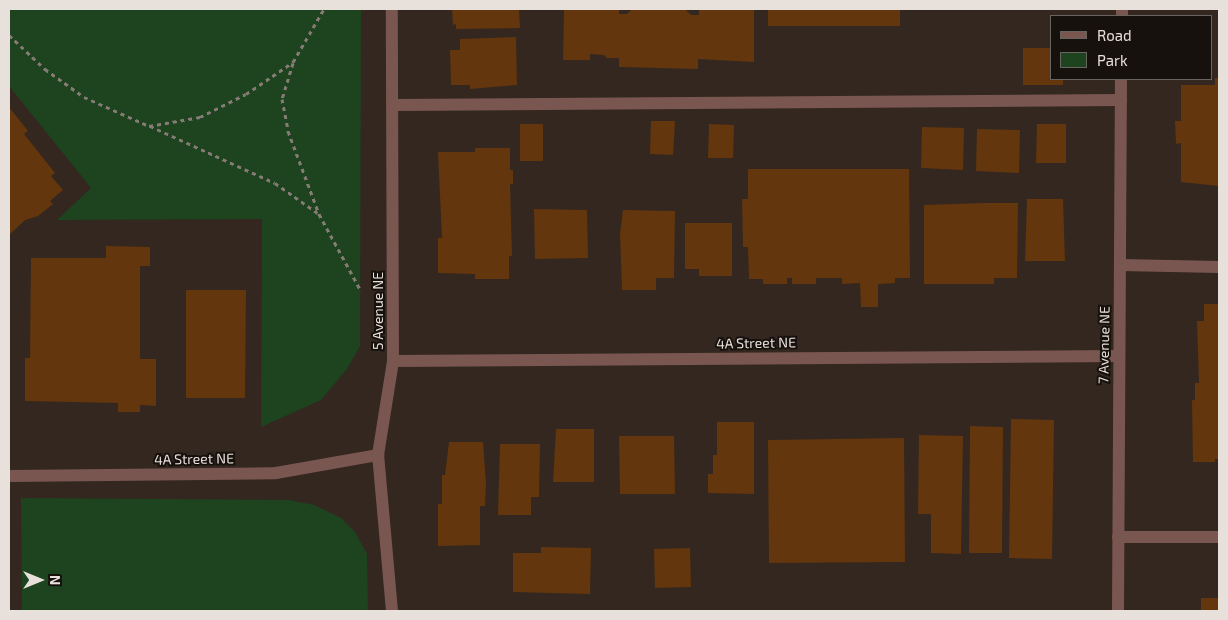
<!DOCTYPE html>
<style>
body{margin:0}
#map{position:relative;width:1228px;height:620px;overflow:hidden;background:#33271f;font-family:"Exo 2",sans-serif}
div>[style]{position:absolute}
.green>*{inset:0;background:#1d431f}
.building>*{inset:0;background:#63360d}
.path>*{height:3px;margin-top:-1.5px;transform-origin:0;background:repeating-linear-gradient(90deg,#867c75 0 4px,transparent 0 8px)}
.minor>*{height:12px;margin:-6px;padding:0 6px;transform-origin:6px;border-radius:6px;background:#795750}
span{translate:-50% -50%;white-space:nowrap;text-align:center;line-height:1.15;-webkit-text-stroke:4px #16110d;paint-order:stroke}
.street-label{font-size:14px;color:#e8e0da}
.frame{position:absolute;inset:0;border:10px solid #e8e0da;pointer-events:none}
.legend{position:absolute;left:1050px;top:15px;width:162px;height:65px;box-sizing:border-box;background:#16110d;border:1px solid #6a645f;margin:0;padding:6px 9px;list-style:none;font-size:15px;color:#e8e0da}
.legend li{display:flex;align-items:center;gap:10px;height:25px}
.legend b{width:25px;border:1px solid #6a645f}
.north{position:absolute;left:15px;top:555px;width:50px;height:50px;-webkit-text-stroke:4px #16110d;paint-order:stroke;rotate:90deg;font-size:14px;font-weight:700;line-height:20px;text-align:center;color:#e8e0da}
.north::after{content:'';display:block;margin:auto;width:18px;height:22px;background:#e8e0da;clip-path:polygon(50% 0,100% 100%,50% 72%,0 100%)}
</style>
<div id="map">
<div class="green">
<div style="clip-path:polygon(9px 9px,361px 9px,360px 346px,347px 369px,321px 400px,261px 427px,262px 219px,57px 220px,91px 188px,9px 86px)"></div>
<div style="clip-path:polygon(21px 498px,289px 500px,314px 505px,341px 518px,355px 532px,367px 554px,368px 611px,22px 611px)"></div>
</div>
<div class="building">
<div style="clip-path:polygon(452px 9px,519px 9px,520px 28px,456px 29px,456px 24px,453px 25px)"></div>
<div style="clip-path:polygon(564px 9px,619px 9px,619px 14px,627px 14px,632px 9px,685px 9px,691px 15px,699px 15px,699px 9px,754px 9px,754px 62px,698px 59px,698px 69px,619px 67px,619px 58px,607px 58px,604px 55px,590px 54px,590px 60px,563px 60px)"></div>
<div style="clip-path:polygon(768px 9px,900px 9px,900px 26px,768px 26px)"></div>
<div style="clip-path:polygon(516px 37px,517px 85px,470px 89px,470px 85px,451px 85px,450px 50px,460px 50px,460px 39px)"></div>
<div style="clip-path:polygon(1023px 48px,1052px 48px,1052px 79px,1063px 79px,1063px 85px,1023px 85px)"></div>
<div style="clip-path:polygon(1215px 78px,1219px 78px,1219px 186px,1181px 182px,1181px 143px,1176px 144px,1175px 121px,1181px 121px,1181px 85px,1215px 85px)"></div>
<div style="clip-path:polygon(9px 107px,28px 131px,24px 134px,55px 173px,51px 176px,63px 190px,50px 201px,53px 204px,38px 216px,25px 220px,9px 235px)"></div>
<div style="clip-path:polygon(651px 121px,675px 121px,673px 155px,650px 154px)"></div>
<div style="clip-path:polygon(520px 124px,543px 124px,543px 161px,520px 161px)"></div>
<div style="clip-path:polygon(709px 124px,734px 125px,733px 158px,708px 158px)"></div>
<div style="clip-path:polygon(1037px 124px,1066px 124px,1066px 163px,1036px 163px)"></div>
<div style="clip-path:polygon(922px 127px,964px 128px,963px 170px,921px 168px)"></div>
<div style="clip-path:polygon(977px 129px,1020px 130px,1019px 173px,976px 171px)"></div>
<div style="clip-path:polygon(475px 148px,510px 148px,510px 170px,513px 170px,513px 184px,510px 184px,512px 256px,509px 256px,509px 279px,475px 279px,475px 274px,438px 273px,438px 238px,442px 238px,438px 152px,475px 152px)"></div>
<div style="clip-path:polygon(748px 169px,909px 169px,910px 278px,895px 278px,895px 283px,878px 284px,878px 307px,861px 307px,860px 283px,842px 284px,842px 278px,816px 278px,816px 284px,792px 284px,792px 278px,787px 278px,787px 284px,763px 284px,763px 279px,749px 279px,748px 247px,743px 247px,742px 199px,748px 199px)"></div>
<div style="clip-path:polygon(1027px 199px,1063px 199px,1065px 261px,1025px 261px)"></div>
<div style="clip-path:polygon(983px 203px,1018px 203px,1017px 278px,994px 278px,994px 284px,924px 284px,924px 205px)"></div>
<div style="clip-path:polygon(534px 209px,587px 210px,588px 258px,535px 259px)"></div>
<div style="clip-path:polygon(623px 210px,675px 211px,674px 278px,656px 278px,656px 290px,622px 290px,620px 234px)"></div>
<div style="clip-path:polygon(685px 223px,732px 223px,732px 276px,699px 276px,699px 269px,685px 269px)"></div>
<div style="clip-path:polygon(106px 246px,150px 247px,150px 266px,140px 266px,140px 359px,156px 359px,156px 406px,140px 405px,140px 412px,118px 412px,118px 403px,25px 401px,25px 358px,30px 358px,31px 258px,106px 258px)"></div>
<div style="clip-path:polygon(186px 290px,246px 290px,245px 398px,186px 398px)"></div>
<div style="clip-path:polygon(1204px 304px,1219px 304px,1219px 459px,1215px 459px,1215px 462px,1193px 462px,1192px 400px,1195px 400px,1195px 383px,1199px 383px,1197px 321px,1204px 321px)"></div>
<div style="clip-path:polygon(1011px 419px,1054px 420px,1052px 559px,1009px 558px)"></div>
<div style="clip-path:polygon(717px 422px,754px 422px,754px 494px,708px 493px,708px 474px,713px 474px,713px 455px,717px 455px)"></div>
<div style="clip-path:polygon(970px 426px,1003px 427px,1002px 553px,969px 553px)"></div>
<div style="clip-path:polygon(556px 429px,594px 429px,594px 482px,553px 482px)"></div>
<div style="clip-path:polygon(919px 435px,963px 436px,961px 554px,931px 553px,931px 514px,918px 514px)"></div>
<div style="clip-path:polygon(619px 436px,674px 436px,675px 494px,620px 494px)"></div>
<div style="clip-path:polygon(904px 438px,905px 562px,769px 563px,768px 440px)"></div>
<div style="clip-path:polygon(449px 442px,483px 442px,486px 484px,485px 506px,480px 506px,480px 545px,438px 546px,438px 504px,442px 504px,442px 475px,445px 475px)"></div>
<div style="clip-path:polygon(500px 444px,540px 444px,539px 497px,531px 497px,531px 515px,498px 515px)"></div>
<div style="clip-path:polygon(541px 547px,591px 548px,590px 594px,513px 592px,513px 553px,541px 553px)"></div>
<div style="clip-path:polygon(690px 548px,691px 587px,655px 588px,654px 549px)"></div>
<div style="clip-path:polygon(1201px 598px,1219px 598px,1219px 611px,1201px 611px)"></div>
</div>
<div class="path">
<div style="left:9px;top:35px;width:50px;rotate:43.4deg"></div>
<div style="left:45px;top:69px;width:48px;rotate:35.7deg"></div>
<div style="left:84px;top:97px;width:71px;rotate:24deg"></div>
<div style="left:149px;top:126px;width:52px;rotate:-10deg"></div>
<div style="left:200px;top:117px;width:51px;rotate:-26.6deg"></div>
<div style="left:246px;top:94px;width:57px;rotate:-34.2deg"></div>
<div style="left:293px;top:62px;width:61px;rotate:-59.7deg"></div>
<div style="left:293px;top:63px;width:38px;rotate:107deg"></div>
<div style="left:282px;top:99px;width:33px;rotate:79deg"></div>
<div style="left:288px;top:131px;width:89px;rotate:69.5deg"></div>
<div style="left:150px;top:126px;width:137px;rotate:24.5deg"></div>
<div style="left:275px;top:183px;width:54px;rotate:35.2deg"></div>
<div style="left:319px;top:214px;width:88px;rotate:61.4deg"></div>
</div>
<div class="minor">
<div style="left:1122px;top:16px;width:7px;rotate:-90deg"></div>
<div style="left:394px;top:105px;width:727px;rotate:-0.39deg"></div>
<div style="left:1121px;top:265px;width:98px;rotate:1.2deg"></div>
<div style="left:393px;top:361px;width:726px;rotate:-0.39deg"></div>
<div style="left:9px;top:476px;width:267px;rotate:-0.6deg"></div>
<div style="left:276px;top:473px;width:104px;rotate:-10deg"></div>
<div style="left:1118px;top:537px;width:101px"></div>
<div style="left:392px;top:611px;width:157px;rotate:-95.1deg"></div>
<div style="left:378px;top:455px;width:95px;rotate:-80.9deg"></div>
<div style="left:393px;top:361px;width:352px;rotate:-90.2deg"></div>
<div style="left:1118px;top:611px;width:532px;rotate:-89.68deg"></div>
</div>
<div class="street-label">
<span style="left:378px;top:311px;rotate:-90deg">5 Avenue NE</span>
<span style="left:756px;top:343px;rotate:-1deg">4A Street NE</span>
<span style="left:1104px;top:345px;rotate:-89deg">7 Avenue NE</span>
<span style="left:194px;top:459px;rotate:-1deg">4A Street NE</span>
</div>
<div class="frame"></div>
<ul class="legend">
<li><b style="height:6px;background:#795750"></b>Road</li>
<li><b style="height:14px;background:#1d431f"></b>Park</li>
</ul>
<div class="north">N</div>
</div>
